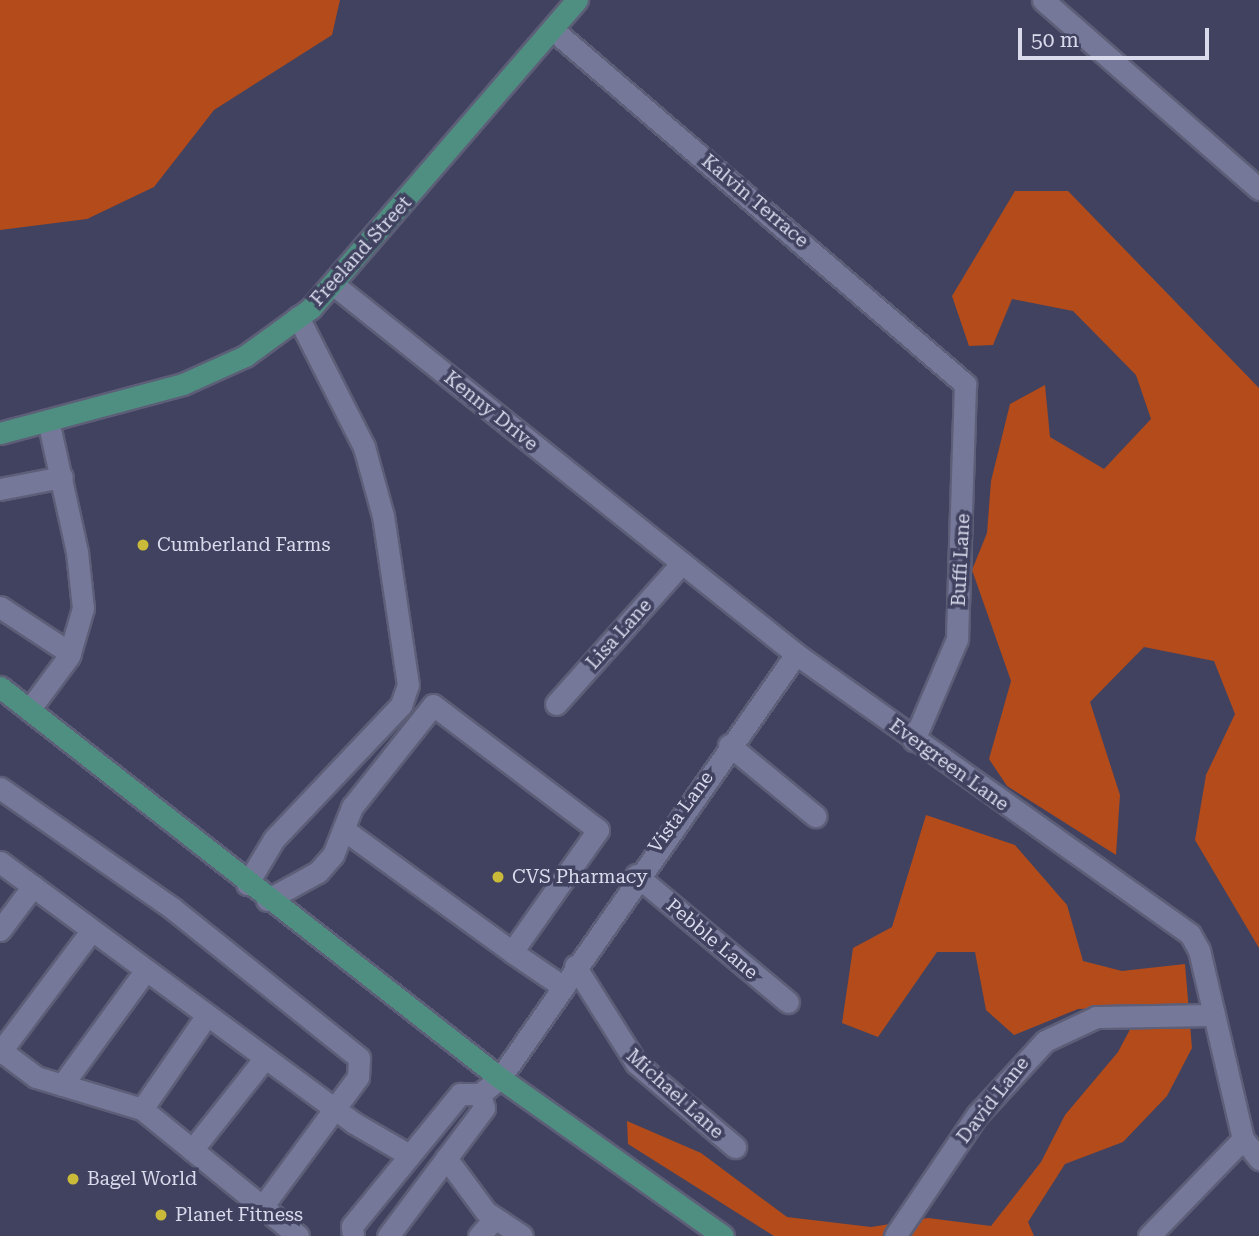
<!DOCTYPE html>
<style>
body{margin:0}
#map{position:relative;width:1259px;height:1236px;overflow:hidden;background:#414260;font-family:"Roboto Serif",serif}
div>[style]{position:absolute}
.forest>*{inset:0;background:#b34b1a}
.roads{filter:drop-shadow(2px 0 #5d5e77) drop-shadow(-2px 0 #5d5e77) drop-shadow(0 2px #5d5e77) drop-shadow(0 -2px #5d5e77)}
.minor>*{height:21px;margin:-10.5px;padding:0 10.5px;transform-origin:10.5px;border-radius:10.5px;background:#767899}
.major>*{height:21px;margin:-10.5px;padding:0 10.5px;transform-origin:10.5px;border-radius:10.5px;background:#4f8f82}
.dots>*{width:19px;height:19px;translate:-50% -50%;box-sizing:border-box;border:4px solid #414260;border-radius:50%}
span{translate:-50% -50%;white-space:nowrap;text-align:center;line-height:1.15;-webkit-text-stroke:7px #414260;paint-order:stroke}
.street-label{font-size:19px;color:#d9dbed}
.poi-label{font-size:19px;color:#d9dbed}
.left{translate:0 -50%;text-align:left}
.scale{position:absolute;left:1018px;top:28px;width:191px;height:32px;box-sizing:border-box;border:4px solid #d9dbed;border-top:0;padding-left:9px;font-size:21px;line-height:24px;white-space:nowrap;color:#d9dbed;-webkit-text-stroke:5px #414260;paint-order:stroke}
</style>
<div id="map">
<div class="forest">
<div style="clip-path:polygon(0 0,340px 0,332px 35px,214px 110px,154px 187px,87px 219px,0 230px)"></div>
<div style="clip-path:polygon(1015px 191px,1068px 191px,1259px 388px,1259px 948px,1195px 840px,1206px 775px,1235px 714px,1214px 661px,1144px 647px,1090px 702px,1120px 795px,1116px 855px,1007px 786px,989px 759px,1011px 681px,972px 570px,987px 533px,991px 481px,1010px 404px,1045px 385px,1050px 437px,1104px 469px,1151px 419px,1136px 375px,1073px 311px,1012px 299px,993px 345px,969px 346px,952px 296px)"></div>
<div style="clip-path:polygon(926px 815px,1015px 845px,1067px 905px,1083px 961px,1122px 971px,1185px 964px,1192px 1048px,1167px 1096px,1123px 1142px,1065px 1164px,1028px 1222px,1034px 1236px,774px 1236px,628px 1144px,627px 1121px,701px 1153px,787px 1217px,871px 1227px,928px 1218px,991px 1226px,1041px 1162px,1065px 1115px,1118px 1052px,1142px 1007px,1078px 1009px,1014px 1035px,986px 1010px,975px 952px,937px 952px,878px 1037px,842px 1023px,853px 948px,892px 927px)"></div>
</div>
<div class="roads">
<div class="minor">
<div style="left:1043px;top:0;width:287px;rotate:41.2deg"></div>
<div style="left:552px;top:29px;width:545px;rotate:40.68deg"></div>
<div style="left:965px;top:384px;width:255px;rotate:91.8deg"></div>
<div style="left:957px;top:639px;width:110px;rotate:113.1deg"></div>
<div style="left:334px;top:285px;width:591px;rotate:38.61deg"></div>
<div style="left:796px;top:654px;width:483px;rotate:35.4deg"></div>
<div style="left:1190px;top:934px;width:18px;rotate:61deg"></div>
<div style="left:1199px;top:950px;width:194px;rotate:76.9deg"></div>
<div style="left:0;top:489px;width:63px;rotate:-11deg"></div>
<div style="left:0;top:607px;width:84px;rotate:33.3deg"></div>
<div style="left:556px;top:704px;width:189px;rotate:-48.2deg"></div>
<div style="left:29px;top:710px;width:67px;rotate:-53.5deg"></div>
<div style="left:69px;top:656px;width:50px;rotate:-73.7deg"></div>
<div style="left:83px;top:608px;width:56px;rotate:-96.1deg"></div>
<div style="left:77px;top:552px;width:135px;rotate:-102.4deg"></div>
<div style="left:729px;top:745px;width:112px;rotate:39.5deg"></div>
<div style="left:0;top:788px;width:210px;rotate:34.9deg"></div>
<div style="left:172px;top:908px;width:240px;rotate:38.7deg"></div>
<div style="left:359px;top:1058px;width:19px;rotate:93deg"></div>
<div style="left:358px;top:1077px;width:162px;rotate:126.4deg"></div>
<div style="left:347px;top:832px;width:204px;rotate:36deg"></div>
<div style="left:0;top:862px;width:440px;rotate:36.4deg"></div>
<div style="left:354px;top:1123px;width:64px;rotate:30.2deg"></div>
<div style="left:636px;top:875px;width:198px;rotate:39.9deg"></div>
<div style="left:247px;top:884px;width:52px;rotate:-59deg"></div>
<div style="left:274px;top:839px;width:185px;rotate:-46.5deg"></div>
<div style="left:401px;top:705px;width:21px;rotate:-71deg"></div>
<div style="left:408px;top:685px;width:171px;rotate:-98.4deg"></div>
<div style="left:383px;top:516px;width:72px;rotate:-105.4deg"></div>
<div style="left:364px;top:447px;width:146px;rotate:-116.9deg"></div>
<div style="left:267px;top:900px;width:58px;rotate:-28.8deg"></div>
<div style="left:318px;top:872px;width:23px;rotate:-49deg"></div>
<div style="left:333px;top:855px;width:52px;rotate:-68.4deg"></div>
<div style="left:352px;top:807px;width:130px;rotate:-51.5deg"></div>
<div style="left:433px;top:705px;width:207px;rotate:37.1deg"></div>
<div style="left:598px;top:830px;width:149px;rotate:125.2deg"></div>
<div style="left:512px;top:952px;width:60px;rotate:34.2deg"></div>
<div style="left:0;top:930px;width:55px;rotate:-53.1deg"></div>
<div style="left:575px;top:966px;width:115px;rotate:57.8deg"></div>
<div style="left:636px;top:1063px;width:130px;rotate:40.3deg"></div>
<div style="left:0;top:1050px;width:45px;rotate:36.9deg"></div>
<div style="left:36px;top:1077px;width:111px;rotate:16.8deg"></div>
<div style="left:142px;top:1109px;width:201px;rotate:39.1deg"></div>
<div style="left:1px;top:1051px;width:151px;rotate:-53.1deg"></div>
<div style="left:62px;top:1085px;width:142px;rotate:-53.9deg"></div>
<div style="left:142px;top:1109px;width:114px;rotate:-55.3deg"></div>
<div style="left:192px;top:1150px;width:117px;rotate:-51.6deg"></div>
<div style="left:446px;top:1158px;width:67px;rotate:53.5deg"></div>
<div style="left:486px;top:1212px;width:43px;rotate:33.7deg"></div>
<div style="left:353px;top:1236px;width:10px;rotate:-96deg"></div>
<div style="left:352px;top:1226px;width:171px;rotate:-50.7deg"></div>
<div style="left:460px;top:1094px;width:20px"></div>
<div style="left:480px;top:1094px;width:26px;rotate:-39deg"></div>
<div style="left:500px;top:1078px;width:517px;rotate:-55.08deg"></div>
<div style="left:388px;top:1236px;width:160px;rotate:-53.1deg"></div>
<div style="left:484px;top:1108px;width:15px;rotate:-106deg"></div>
<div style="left:479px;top:1236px;width:24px;rotate:-48deg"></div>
<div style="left:895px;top:1236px;width:146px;rotate:-55.9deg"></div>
<div style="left:977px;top:1115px;width:100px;rotate:-47.4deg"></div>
<div style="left:1045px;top:1041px;width:56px;rotate:-25.2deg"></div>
<div style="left:1096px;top:1017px;width:117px;rotate:-1deg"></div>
<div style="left:1149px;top:1236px;width:135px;rotate:-45.9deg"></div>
<div style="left:1243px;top:1139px;width:26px;rotate:51deg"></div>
</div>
<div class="major">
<div style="left:0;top:433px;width:189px;rotate:-15deg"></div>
<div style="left:183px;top:384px;width:68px;rotate:-24.3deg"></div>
<div style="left:245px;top:356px;width:82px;rotate:-36deg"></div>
<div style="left:311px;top:308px;width:407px;rotate:-49.2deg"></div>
<div style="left:0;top:687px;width:635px;rotate:38.03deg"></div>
<div style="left:500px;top:1078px;width:273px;rotate:35.3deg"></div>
</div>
</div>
<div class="dots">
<div style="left:143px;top:545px;background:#caba3a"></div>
<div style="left:498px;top:877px;background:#caba3a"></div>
<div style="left:73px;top:1179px;background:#caba3a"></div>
<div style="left:161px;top:1215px;background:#caba3a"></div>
</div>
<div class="street-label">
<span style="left:755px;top:201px;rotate:40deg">Kalvin Terrace</span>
<span style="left:361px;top:251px;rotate:-48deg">Freeland Street</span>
<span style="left:491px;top:411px;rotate:39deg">Kenny Drive</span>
<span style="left:961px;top:560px;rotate:-87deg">Buffi Lane</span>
<span style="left:619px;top:634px;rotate:-48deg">Lisa Lane</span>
<span style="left:949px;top:765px;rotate:36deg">Evergreen Lane</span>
<span style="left:681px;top:812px;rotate:-54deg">Vista Lane</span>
<span style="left:712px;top:939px;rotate:40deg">Pebble Lane</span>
<span style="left:675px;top:1094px;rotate:42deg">Michael Lane</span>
<span style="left:993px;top:1100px;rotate:-52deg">David Lane</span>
</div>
<div class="poi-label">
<span class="left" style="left:157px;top:545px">Cumberland Farms</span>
<span class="left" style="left:512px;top:877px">CVS Pharmacy</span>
<span class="left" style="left:87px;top:1179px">Bagel World</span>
<span class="left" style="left:175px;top:1215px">Planet Fitness</span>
</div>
<div class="scale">50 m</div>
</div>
